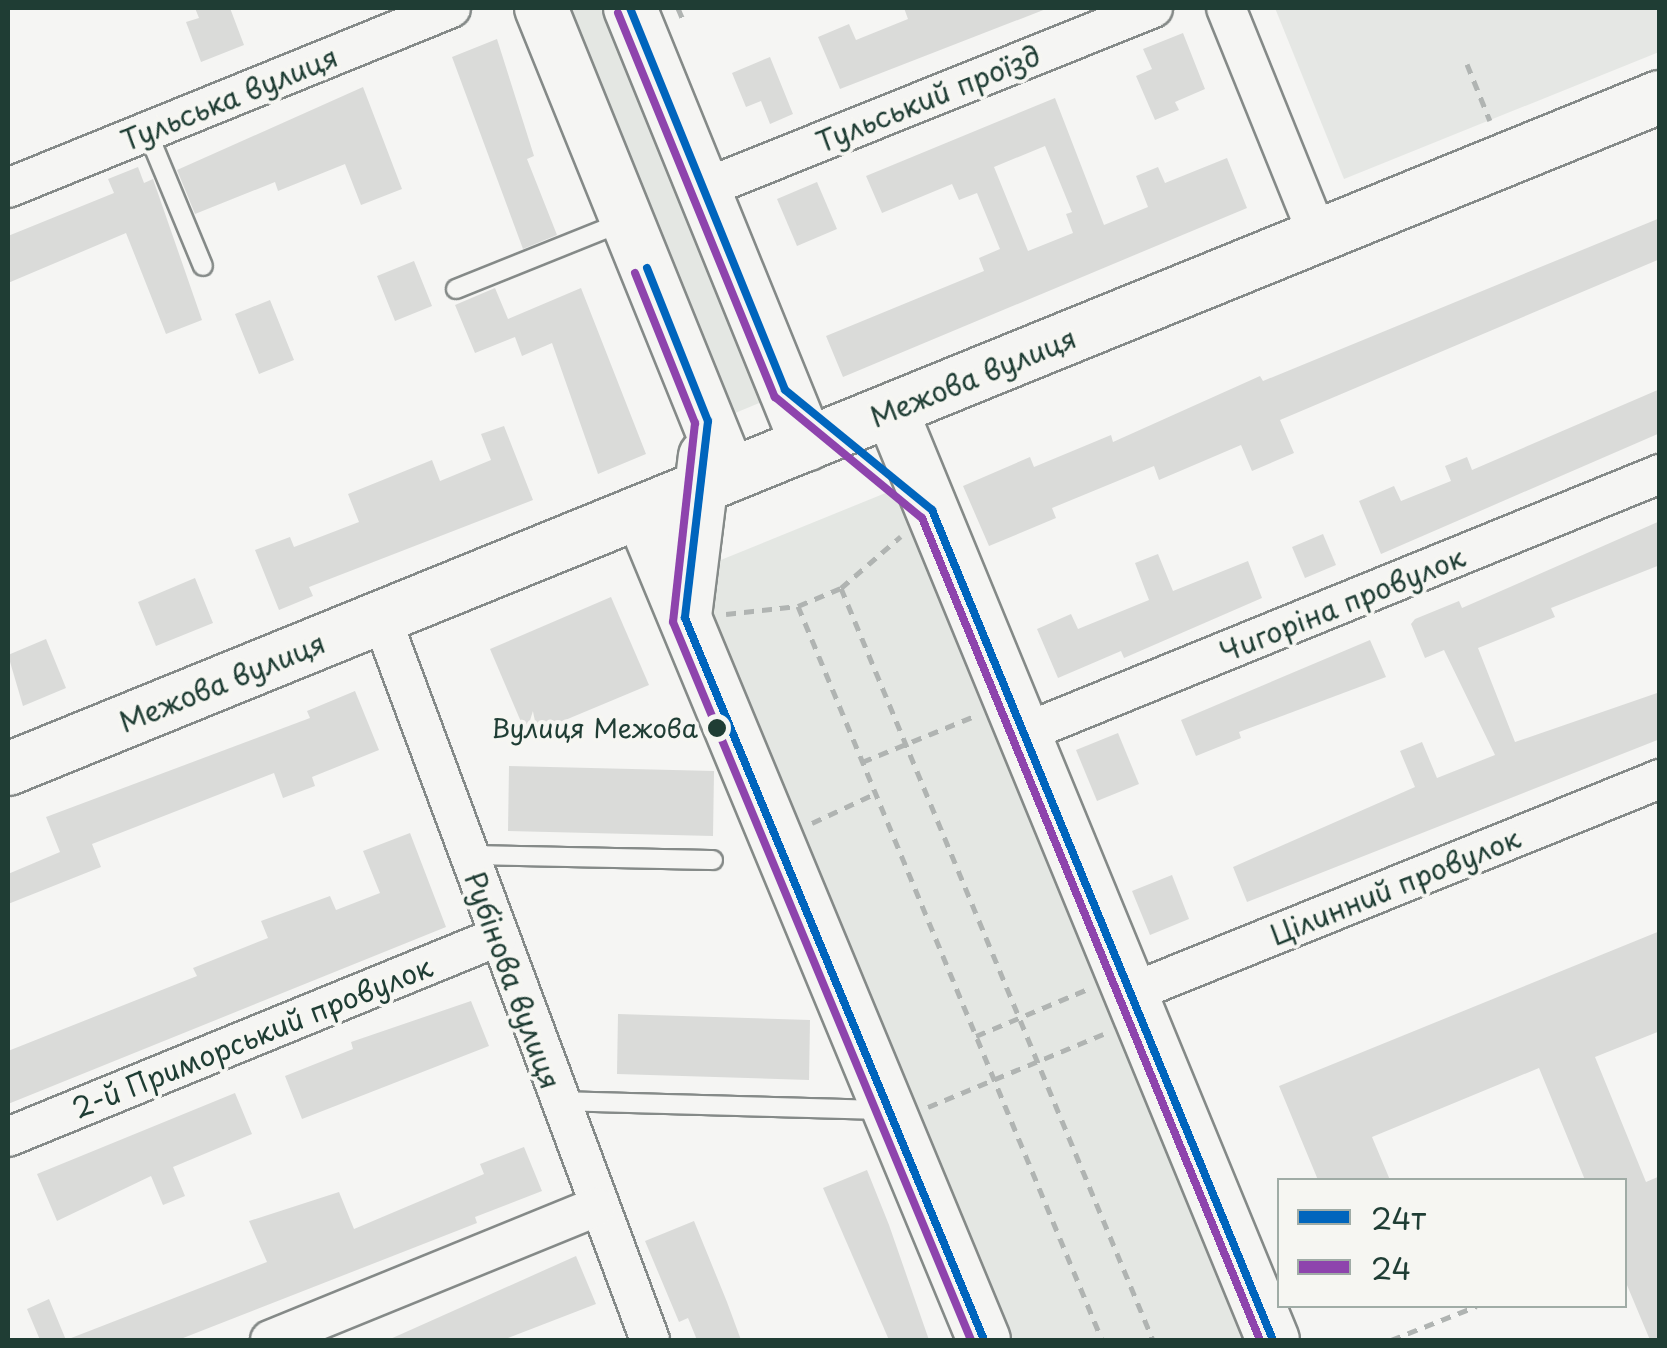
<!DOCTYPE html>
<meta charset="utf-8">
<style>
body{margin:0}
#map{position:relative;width:1667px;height:1348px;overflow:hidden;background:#f5f5f3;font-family:"Playpen Sans",sans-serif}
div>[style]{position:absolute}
.built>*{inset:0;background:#e5e7e4}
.green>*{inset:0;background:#e4e7e3}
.building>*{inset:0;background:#dadbd9}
.path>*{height:5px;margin-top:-2.5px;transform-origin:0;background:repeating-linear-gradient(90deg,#b0b4b2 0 10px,transparent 0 18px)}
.roads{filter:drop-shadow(2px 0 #858a88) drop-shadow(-2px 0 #858a88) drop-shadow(0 2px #858a88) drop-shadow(0 -2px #858a88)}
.lane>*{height:18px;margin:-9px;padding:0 9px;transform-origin:9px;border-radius:9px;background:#f5f5f3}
.street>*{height:38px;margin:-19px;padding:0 19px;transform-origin:19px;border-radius:19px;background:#f5f5f3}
.secondary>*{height:52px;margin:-26px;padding:0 26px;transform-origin:26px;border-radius:26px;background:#f5f5f3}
.bus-1>*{height:8px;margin:-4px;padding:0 4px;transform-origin:4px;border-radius:4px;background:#0065bd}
.bus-2>*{height:8px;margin:-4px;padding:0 4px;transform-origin:4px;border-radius:4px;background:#8e44ad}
.dots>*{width:28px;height:28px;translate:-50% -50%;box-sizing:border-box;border:5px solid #f6f6f2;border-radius:50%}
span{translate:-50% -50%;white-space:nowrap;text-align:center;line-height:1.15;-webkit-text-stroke:8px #f6f6f2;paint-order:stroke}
.bus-label{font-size:26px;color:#1f3d34}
.right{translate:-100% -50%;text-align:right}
.street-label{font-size:28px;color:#1f3d34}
.frame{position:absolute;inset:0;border:10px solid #1f3d34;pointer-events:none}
.legend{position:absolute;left:1277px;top:1178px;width:350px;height:130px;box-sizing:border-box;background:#f6f6f2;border:2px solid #a0aca6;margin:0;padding:12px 18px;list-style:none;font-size:30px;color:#1f3d34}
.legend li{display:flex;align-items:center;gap:20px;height:50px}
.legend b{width:50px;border:2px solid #a0aca6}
</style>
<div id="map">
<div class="built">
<div style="clip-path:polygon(1275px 8px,1659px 8px,1659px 52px,1344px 179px)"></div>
</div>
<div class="green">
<div style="clip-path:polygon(550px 8px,620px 8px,776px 396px,716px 421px)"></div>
<div style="clip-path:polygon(893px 490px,926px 516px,1265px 1340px,993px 1340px,694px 619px,701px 568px)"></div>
</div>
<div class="building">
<div style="clip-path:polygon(195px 8px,230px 8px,244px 45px,201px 62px,186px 22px,199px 18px)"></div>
<div style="clip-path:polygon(904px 8px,1046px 8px,1046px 9px,840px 89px,818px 37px,849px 24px,856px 40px,908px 19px)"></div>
<div style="clip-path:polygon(1183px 33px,1205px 89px,1175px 102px,1179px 110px,1155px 120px,1136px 76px,1152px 69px,1143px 49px)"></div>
<div style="clip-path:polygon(497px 39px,534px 156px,527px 159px,557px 235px,523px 249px,452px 57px)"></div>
<div style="clip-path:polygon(770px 57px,793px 114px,770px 124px,761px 101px,746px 107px,732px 73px)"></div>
<div style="clip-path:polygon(363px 87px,402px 189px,361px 205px,345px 164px,278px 191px,275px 182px,195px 214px,177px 170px)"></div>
<div style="clip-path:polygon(evenodd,1055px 98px,1104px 225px,1148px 207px,1136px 176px,1158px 167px,1165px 183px,1227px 158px,1247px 208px,843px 377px,826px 336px,984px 271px,979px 258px,1000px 249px,977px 193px,959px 200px,952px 184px,882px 213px,866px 176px,1055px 98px,1045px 146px,1072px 212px,1066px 214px,1073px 233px,1028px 251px,994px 167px,1045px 146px)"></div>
<div style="clip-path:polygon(138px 167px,144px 183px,153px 179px,202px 320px,166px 334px,126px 233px,8px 283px,8px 236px,114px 193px,108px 179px)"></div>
<div style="clip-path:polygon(817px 182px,837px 229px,797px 246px,777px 199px)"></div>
<div style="clip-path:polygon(1660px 218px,1660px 259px,1280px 420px,1294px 453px,1252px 471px,1241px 445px,1159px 480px,1154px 466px,1052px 508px,1056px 518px,989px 546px,963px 486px,1030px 457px,1034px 467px,1111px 435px,1113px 442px,1260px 376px,1263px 381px)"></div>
<div style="clip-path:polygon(414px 261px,432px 306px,395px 321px,377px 276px)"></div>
<div style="clip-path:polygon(495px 288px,508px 319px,581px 288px,646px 454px,598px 474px,552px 343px,522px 356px,515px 337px,475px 353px,455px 305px)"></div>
<div style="clip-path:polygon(270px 300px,294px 360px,259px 374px,235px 314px)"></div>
<div style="clip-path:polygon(1660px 389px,1660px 433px,1381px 554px,1359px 501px,1394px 486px,1401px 501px,1451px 481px,1445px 466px,1467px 457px,1472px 470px)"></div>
<div style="clip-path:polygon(504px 426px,533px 500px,309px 587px,313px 596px,279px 610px,255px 550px,290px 537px,294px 547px,359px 522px,348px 494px,432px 460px,440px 481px,491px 460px,481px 434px)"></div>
<div style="clip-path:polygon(1660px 521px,1660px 565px,1551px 608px,1555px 617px,1478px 648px,1515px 742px,1660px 692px,1660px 739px,1247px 902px,1233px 867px,1415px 787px,1400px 751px,1422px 742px,1437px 778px,1495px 755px,1444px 650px,1425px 658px,1411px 624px,1415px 619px,1459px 601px,1462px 608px)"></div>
<div style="clip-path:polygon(1323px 534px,1336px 565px,1305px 578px,1292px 547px)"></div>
<div style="clip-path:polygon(1158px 554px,1173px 591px,1248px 561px,1262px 598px,1124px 658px,1121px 651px,1058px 678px,1037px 629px,1071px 614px,1078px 629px,1149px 600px,1135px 563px)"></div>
<div style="clip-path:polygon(195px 578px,213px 623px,156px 646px,138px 602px)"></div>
<div style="clip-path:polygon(611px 597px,649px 685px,527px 736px,490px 649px)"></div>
<div style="clip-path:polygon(46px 639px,66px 688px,23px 706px,8px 655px)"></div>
<div style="clip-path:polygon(1370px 640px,1386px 677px,1239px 732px,1241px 738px,1196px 756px,1181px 720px)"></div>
<div style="clip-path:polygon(355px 691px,379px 750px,312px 777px,315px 786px,283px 798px,274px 773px,92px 844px,101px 867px,8px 904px,8px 874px,60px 852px,46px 817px,310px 718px,307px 711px)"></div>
<div style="clip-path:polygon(1118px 733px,1139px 784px,1097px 801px,1076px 750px)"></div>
<div style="clip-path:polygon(509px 766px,714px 771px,713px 836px,508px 831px)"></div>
<div style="clip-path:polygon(410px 833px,446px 927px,8px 1104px,8px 1051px,197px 976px,193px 968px,268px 938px,261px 921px,330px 896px,336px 910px,380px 893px,363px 851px)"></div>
<div style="clip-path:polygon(1172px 875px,1189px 919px,1150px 935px,1132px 891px)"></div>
<div style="clip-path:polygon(1660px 931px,1660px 1031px,1595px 1057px,1646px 1182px,1660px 1176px,1660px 1340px,1650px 1340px,1624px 1278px,1624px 1180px,1585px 1180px,1539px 1068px,1372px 1137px,1390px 1180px,1318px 1180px,1279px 1086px)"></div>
<div style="clip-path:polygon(471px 1001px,489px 1046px,302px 1119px,285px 1076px,353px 1049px,351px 1042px)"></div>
<div style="clip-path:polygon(618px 1014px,810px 1020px,809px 1080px,617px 1074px)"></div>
<div style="clip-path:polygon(235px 1093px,252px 1134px,173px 1167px,185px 1196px,163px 1205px,151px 1176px,57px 1221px,37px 1174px)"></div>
<div style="clip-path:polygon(524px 1147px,542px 1191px,475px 1217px,477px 1223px,178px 1340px,40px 1340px,27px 1309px,49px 1299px,66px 1340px,267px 1262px,249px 1221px,339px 1192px,354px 1229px,484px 1174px,480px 1164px)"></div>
<div style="clip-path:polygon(867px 1170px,889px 1225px,929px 1340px,889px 1340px,823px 1188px)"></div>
<div style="clip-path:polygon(694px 1221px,727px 1302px,741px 1340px,697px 1340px,688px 1318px,679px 1322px,645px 1241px)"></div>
<div style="clip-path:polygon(576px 1256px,596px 1304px,503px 1340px,388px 1340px)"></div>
</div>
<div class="path">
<div style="left:678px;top:8px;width:15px;rotate:67deg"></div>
<div style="left:1467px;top:64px;width:61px;rotate:68deg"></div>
<div style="left:841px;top:588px;width:814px;rotate:67.47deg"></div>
<div style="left:798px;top:606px;width:794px;rotate:67.5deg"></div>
<div style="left:726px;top:614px;width:72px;rotate:-6.3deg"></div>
<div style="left:798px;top:606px;width:47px;rotate:-22.7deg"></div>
<div style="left:841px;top:588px;width:79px;rotate:-40.9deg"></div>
<div style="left:862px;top:762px;width:122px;rotate:-22.2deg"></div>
<div style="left:812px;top:823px;width:68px;rotate:-25.1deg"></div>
<div style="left:976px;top:1036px;width:121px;rotate:-22.8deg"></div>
<div style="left:928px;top:1107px;width:190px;rotate:-22.6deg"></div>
<div style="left:1391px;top:1340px;width:92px;rotate:-21.6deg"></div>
</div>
<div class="roads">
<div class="lane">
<div style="left:147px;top:131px;width:146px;rotate:67.5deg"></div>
<div style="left:456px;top:289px;width:180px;rotate:-21.9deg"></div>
<div style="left:469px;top:855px;width:244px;rotate:1.2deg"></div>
<div style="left:558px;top:1101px;width:323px;rotate:1.6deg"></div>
</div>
<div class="street">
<div style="left:1226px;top:8px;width:246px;rotate:68deg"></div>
<div style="left:8px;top:188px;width:478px;rotate:-22.1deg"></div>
<div style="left:703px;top:189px;width:485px;rotate:-21.9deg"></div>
<div style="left:381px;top:617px;width:771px;rotate:69.59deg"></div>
<div style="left:1024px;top:733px;width:687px;rotate:-22.16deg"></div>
<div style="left:1131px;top:993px;width:571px;rotate:-22.03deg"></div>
<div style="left:8px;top:1137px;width:528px;rotate:-22.24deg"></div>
<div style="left:270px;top:1340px;width:352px;rotate:-22.2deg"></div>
</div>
<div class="secondary">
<div style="left:541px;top:8px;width:504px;rotate:67.97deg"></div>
<div style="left:630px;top:8px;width:471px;rotate:67.9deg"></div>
<div style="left:891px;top:410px;width:1005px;rotate:67.67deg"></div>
<div style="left:641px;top:512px;width:896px;rotate:67.5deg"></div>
<div style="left:685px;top:616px;width:161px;rotate:-82.9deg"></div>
<div style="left:8px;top:769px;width:1783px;rotate:-22.14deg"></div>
</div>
</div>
<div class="bus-1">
<div style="left:630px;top:8px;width:412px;rotate:67.9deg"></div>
<div style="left:785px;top:390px;width:190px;rotate:39.2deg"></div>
<div style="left:932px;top:510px;width:897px;rotate:67.67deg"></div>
<div style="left:647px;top:268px;width:165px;rotate:68.3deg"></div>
<div style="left:708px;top:421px;width:198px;rotate:96.7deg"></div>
<div style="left:685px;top:618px;width:781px;rotate:67.5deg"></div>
</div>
<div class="bus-2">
<div style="left:618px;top:13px;width:415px;rotate:67.8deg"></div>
<div style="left:775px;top:397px;width:190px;rotate:39.5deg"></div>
<div style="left:922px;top:518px;width:889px;rotate:67.65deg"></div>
<div style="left:635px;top:273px;width:162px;rotate:68.2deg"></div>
<div style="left:695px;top:423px;width:200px;rotate:96.3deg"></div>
<div style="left:673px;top:622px;width:777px;rotate:67.46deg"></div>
</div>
<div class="dots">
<div style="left:717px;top:728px;background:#1f3d34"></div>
</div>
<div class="bus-label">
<span class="right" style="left:698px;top:728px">Вулиця Межова</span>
</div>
<div class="street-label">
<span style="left:229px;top:98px;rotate:-22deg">Тульська вулиця</span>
<span style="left:928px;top:98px;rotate:-22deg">Тульський проїзд</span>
<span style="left:973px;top:377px;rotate:-22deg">Межова вулиця</span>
<span style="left:1342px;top:604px;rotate:-22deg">Чигоріна провулок</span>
<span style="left:222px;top:682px;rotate:-22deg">Межова вулиця</span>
<span style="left:1395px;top:886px;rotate:-22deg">Цілинний провулок</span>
<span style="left:513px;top:980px;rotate:70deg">Рубінова вулиця</span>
<span style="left:252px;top:1037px;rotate:-22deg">2-й Приморський провулок</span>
</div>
<div class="frame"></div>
<ul class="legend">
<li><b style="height:12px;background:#0065bd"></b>24т</li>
<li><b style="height:12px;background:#8e44ad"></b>24</li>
</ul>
</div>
